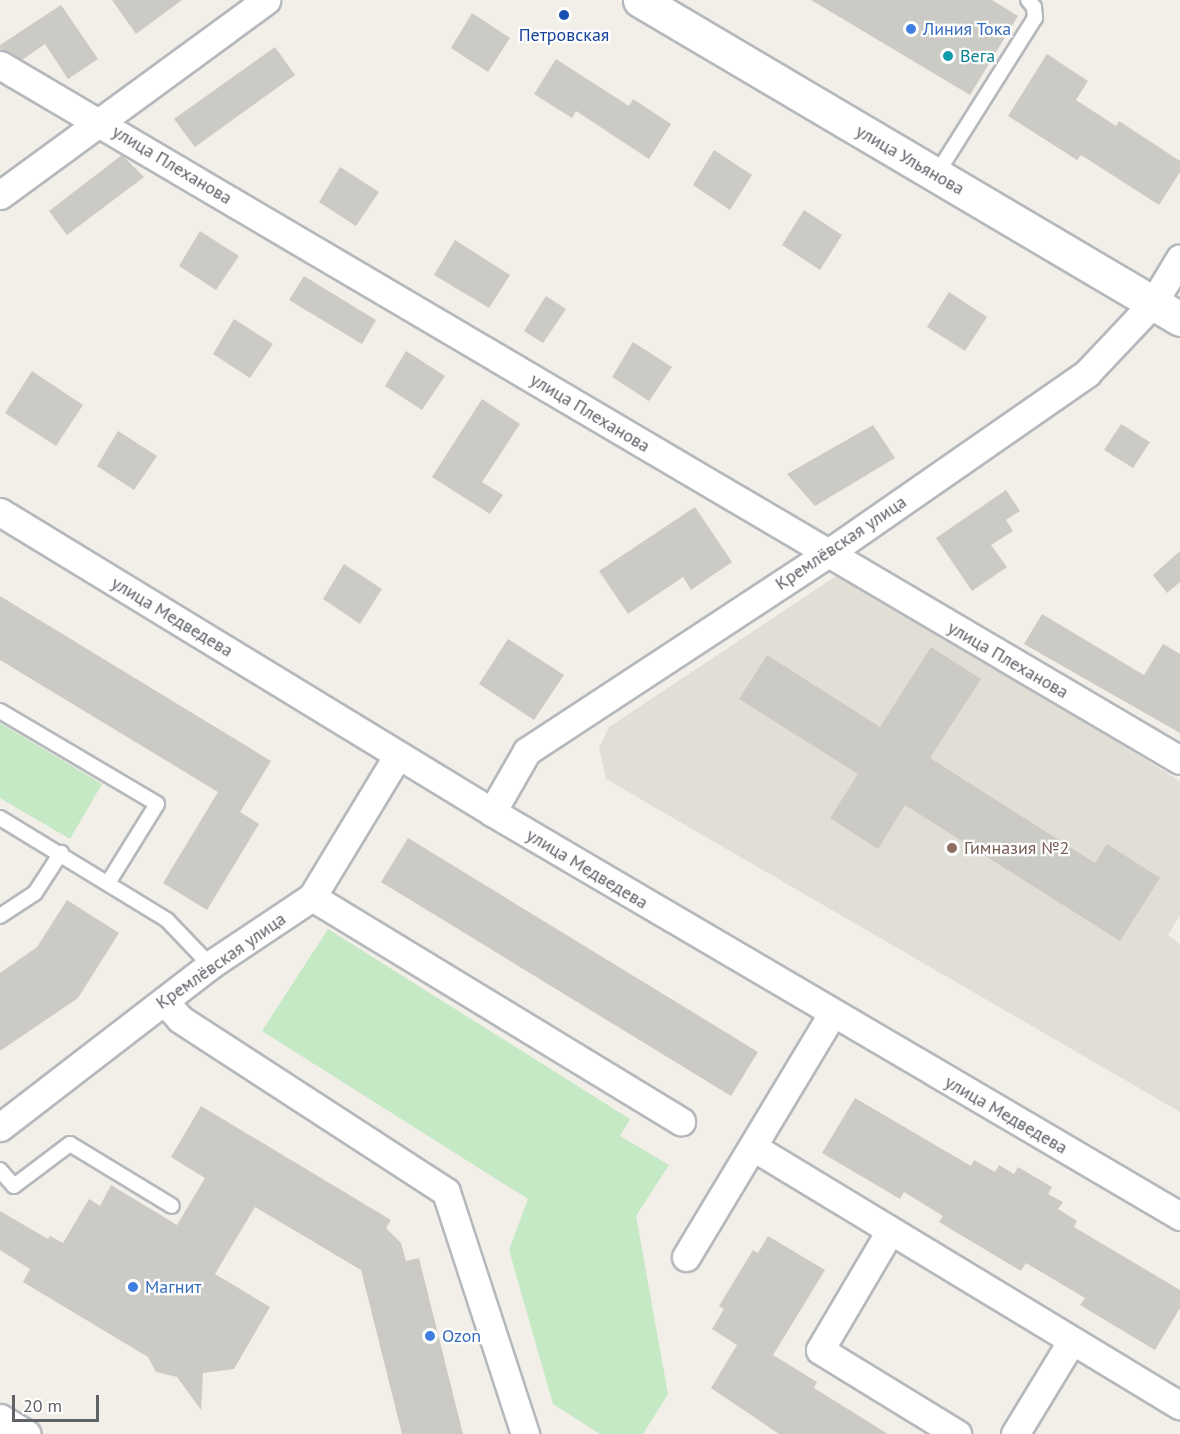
<!DOCTYPE html>
<meta charset="utf-8">
<style>
body{margin:0}
#map{position:relative;width:1180px;height:1434px;overflow:hidden;background:#f1efe8;font-family:"PT Sans",sans-serif}
div>[style]{position:absolute}
.education>*{inset:0;background:#e1ded6}
.green>*{inset:0;background:#c5e8c5}
.building>*{inset:0;background:#cccac5}
.roads{filter:drop-shadow(2px 0 #b5b8bc) drop-shadow(-2px 0 #b5b8bc) drop-shadow(0 2px #b5b8bc) drop-shadow(0 -2px #b5b8bc)}
.lane>*{height:14px;margin:-7px;padding:0 7px;transform-origin:7px;border-radius:7px;background:#fff}
.street>*{height:27px;margin:-13.5px;padding:0 13.5px;transform-origin:13.5px;border-radius:13.5px;background:#fff}
.secondary>*{height:33px;margin:-16.5px;padding:0 16.5px;transform-origin:16.5px;border-radius:16.5px;background:#fff}
.dots>*{width:16px;height:16px;translate:-50% -50%;box-sizing:border-box;border:3px solid #fff;border-radius:50%}
span{translate:-50% -50%;white-space:nowrap;text-align:center;line-height:1.15;-webkit-text-stroke:4.5px #fff;paint-order:stroke}
.shop-label{font-size:18px;color:#366cbe}
.left{translate:0 -50%;text-align:left}
.transit-label{font-size:18px;color:#164399}
.culture-label{font-size:18px;color:#0d838f}
.street-label{font-size:18px;color:#5f6368}
.education-label{font-size:18px;color:#785e54}
.scale{position:absolute;left:12px;top:1395px;width:87px;height:27px;box-sizing:border-box;border:3px solid #5f6368;border-top:0;padding-left:8px;font-size:18px;line-height:21px;white-space:nowrap;color:#5f6368;-webkit-text-stroke:4px #fff;paint-order:stroke}
</style>
<div id="map">
<div class="education">
<div style="clip-path:polygon(842px 572px,1180px 781px,1180px 915px,1168px 935px,1180px 944px,1180px 1112px,606px 779px,599px 748px,609px 727px)"></div>
</div>
<div class="green">
<div style="clip-path:polygon(0 723px,102px 784px,70px 839px,0 798px)"></div>
<div style="clip-path:polygon(328px 929px,630px 1119px,620px 1136px,669px 1165px,636px 1216px,668px 1394px,643px 1434px,600px 1434px,553px 1404px,509px 1250px,528px 1199px,262px 1031px)"></div>
</div>
<div class="building">
<div style="clip-path:polygon(112px 0,182px 0,136px 34px)"></div>
<div style="clip-path:polygon(811px 0,992px 0,1018px 16px,970px 95px)"></div>
<div style="clip-path:polygon(61px 5px,98px 59px,68px 79px,45px 44px,22px 60px,0 49px,0 45px)"></div>
<div style="clip-path:polygon(472px 13px,510px 38px,488px 72px,451px 48px)"></div>
<div style="clip-path:polygon(275px 47px,295px 75px,195px 147px,174px 119px)"></div>
<div style="clip-path:polygon(1047px 54px,1088px 81px,1076px 100px,1116px 126px,1119px 121px,1180px 161px,1180px 172px,1159px 205px,1081px 155px,1077px 160px,1008px 116px)"></div>
<div style="clip-path:polygon(556px 59px,629px 106px,633px 99px,671px 124px,649px 159px,576px 111px,572px 118px,534px 94px)"></div>
<div style="clip-path:polygon(714px 150px,752px 175px,730px 210px,693px 185px)"></div>
<div style="clip-path:polygon(122px 155px,144px 177px,67px 235px,49px 211px)"></div>
<div style="clip-path:polygon(340px 167px,379px 192px,356px 226px,319px 202px)"></div>
<div style="clip-path:polygon(804px 210px,842px 235px,820px 270px,782px 245px)"></div>
<div style="clip-path:polygon(200px 231px,239px 256px,216px 290px,179px 266px)"></div>
<div style="clip-path:polygon(455px 240px,510px 275px,489px 308px,434px 275px)"></div>
<div style="clip-path:polygon(304px 276px,376px 320px,362px 344px,289px 300px)"></div>
<div style="clip-path:polygon(949px 292px,987px 317px,965px 351px,927px 327px)"></div>
<div style="clip-path:polygon(546px 296px,566px 309px,543px 343px,524px 331px)"></div>
<div style="clip-path:polygon(234px 319px,273px 344px,250px 378px,213px 354px)"></div>
<div style="clip-path:polygon(633px 342px,672px 367px,649px 401px,612px 377px)"></div>
<div style="clip-path:polygon(406px 351px,445px 376px,422px 410px,385px 386px)"></div>
<div style="clip-path:polygon(32px 371px,83px 405px,56px 446px,5px 413px)"></div>
<div style="clip-path:polygon(482px 399px,520px 424px,482px 482px,503px 495px,490px 514px,432px 477px)"></div>
<div style="clip-path:polygon(1121px 424px,1150px 442px,1133px 468px,1104px 450px)"></div>
<div style="clip-path:polygon(873px 425px,895px 458px,815px 506px,787px 474px)"></div>
<div style="clip-path:polygon(118px 431px,157px 456px,134px 490px,97px 466px)"></div>
<div style="clip-path:polygon(1006px 490px,1020px 511px,1006px 520px,1013px 531px,991px 545px,1007px 567px,972px 591px,936px 538px)"></div>
<div style="clip-path:polygon(695px 507px,732px 562px,691px 590px,683px 577px,628px 614px,599px 571px)"></div>
<div style="clip-path:polygon(1180px 551px,1180px 582px,1167px 593px,1153px 575px)"></div>
<div style="clip-path:polygon(344px 564px,382px 589px,360px 624px,323px 599px)"></div>
<div style="clip-path:polygon(0 596px,271px 761px,240px 812px,259px 824px,207px 910px,163px 883px,218px 792px,0 660px)"></div>
<div style="clip-path:polygon(1042px 614px,1144px 675px,1163px 644px,1180px 654px,1180px 733px,1024px 644px)"></div>
<div style="clip-path:polygon(508px 639px,564px 675px,534px 720px,479px 684px)"></div>
<div style="clip-path:polygon(931px 647px,981px 679px,930px 758px,1095px 863px,1107px 844px,1160px 878px,1120px 941px,905px 805px,878px 849px,830px 818px,858px 774px,739px 699px,767px 655px,880px 727px)"></div>
<div style="clip-path:polygon(408px 838px,758px 1052px,731px 1096px,381px 882px)"></div>
<div style="clip-path:polygon(67px 900px,119px 933px,78px 998px,0 1051px,0 973px,37px 947px)"></div>
<div style="clip-path:polygon(855px 1098px,971px 1166px,974px 1160px,995px 1172px,999px 1165px,1014px 1174px,1018px 1167px,1052px 1187px,1048px 1194px,1063px 1202px,1058px 1209px,1077px 1221px,1074px 1227px,1180px 1290px,1180px 1308px,1155px 1350px,1080px 1305px,1085px 1298px,1026px 1263px,1021px 1271px,939px 1222px,943px 1216px,904px 1192px,900px 1199px,822px 1153px)"></div>
<div style="clip-path:polygon(201px 1106px,391px 1220px,386px 1228px,401px 1243px,406px 1261px,419px 1258px,463px 1434px,402px 1434px,361px 1270px,255px 1207px,215px 1274px,270px 1307px,234px 1369px,203px 1373px,201px 1410px,177px 1377px,156px 1372px,148px 1357px,23px 1282px,30px 1269px,0 1250px,0 1211px,48px 1239px,50px 1236px,63px 1243px,89px 1199px,100px 1206px,111px 1185px,177px 1225px,205px 1178px,171px 1157px)"></div>
<div style="clip-path:polygon(768px 1236px,825px 1270px,773px 1355px,817px 1382px,814px 1388px,888px 1434px,779px 1434px,711px 1388px,737px 1345px,712px 1329px,724px 1309px,719px 1306px,753px 1250px,758px 1253px)"></div>
</div>
<div class="roads">
<div class="lane">
<div style="left:936px;top:175px;width:186px;rotate:-57.8deg"></div>
<div style="left:1035px;top:18px;width:11px;rotate:-95deg"></div>
<div style="left:1034px;top:7px;width:9px;rotate:-131deg"></div>
<div style="left:0;top:711px;width:182px;rotate:30.6deg"></div>
<div style="left:157px;top:804px;width:93px;rotate:121.8deg"></div>
<div style="left:0;top:818px;width:196px;rotate:31.4deg"></div>
<div style="left:167px;top:920px;width:62px;rotate:46.3deg"></div>
<div style="left:0;top:916px;width:42px;rotate:-33.3deg"></div>
<div style="left:35px;top:893px;width:48px;rotate:-57deg"></div>
<div style="left:0;top:1170px;width:21px;rotate:49deg"></div>
<div style="left:14px;top:1186px;width:70px;rotate:-36.9deg"></div>
<div style="left:70px;top:1144px;width:119px;rotate:31.3deg"></div>
</div>
<div class="street">
<div style="left:0;top:65px;width:1369px;rotate:30.5deg"></div>
<div style="left:0;top:195px;width:330px;rotate:-36.2deg"></div>
<div style="left:0;top:512px;width:576px;rotate:31.37deg"></div>
<div style="left:492px;top:812px;width:798px;rotate:30.42deg"></div>
<div style="left:492px;top:812px;width:70px;rotate:-60.2deg"></div>
<div style="left:527px;top:751px;width:359px;rotate:-33.3deg"></div>
<div style="left:827px;top:554px;width:317px;rotate:-34.8deg"></div>
<div style="left:1087px;top:373px;width:96px;rotate:-46.7deg"></div>
<div style="left:1153px;top:303px;width:52px;rotate:-59deg"></div>
<div style="left:312px;top:897px;width:432px;rotate:31.3deg"></div>
<div style="left:164px;top:1001px;width:24px;rotate:48deg"></div>
<div style="left:180px;top:1019px;width:317px;rotate:33deg"></div>
<div style="left:446px;top:1192px;width:255px;rotate:71.9deg"></div>
<div style="left:0;top:1127px;width:265px;rotate:-37.6deg"></div>
<div style="left:210px;top:965px;width:123px;rotate:-33.7deg"></div>
<div style="left:312px;top:897px;width:166px;rotate:-58.8deg"></div>
<div style="left:753px;top:1147px;width:499px;rotate:31.2deg"></div>
<div style="left:890px;top:1231px;width:138px;rotate:120.5deg"></div>
<div style="left:820px;top:1350px;width:161px;rotate:31.5deg"></div>
<div style="left:686px;top:1257px;width:283px;rotate:-59deg"></div>
<div style="left:0;top:1418px;width:31px;rotate:31deg"></div>
<div style="left:1015px;top:1434px;width:108px;rotate:-58.7deg"></div>
</div>
<div class="secondary">
<div style="left:640px;top:0;width:627px;rotate:30.57deg"></div>
</div>
</div>
<div class="dots">
<div style="left:564px;top:15px;background:#1a4fb4"></div>
<div style="left:911px;top:29px;background:#3f7fe0"></div>
<div style="left:948px;top:56px;background:#0f9aa8"></div>
<div style="left:952px;top:848px;background:#8d6e63"></div>
<div style="left:133px;top:1287px;background:#3f7fe0"></div>
<div style="left:430px;top:1336px;background:#3f7fe0"></div>
</div>
<div class="shop-label">
<span class="left" style="left:923px;top:29px">Линия Тока</span>
<span class="left" style="left:145px;top:1287px">Магнит</span>
<span class="left" style="left:442px;top:1336px">Ozon</span>
</div>
<div class="transit-label">
<span style="left:564px;top:35px">Петровская</span>
</div>
<div class="culture-label">
<span class="left" style="left:960px;top:56px">Вега</span>
</div>
<div class="street-label">
<span style="left:910px;top:160px;rotate:30deg">улица Ульянова</span>
<span style="left:172px;top:165px;rotate:31deg">улица Плеханова</span>
<span style="left:590px;top:413px;rotate:31deg">улица Плеханова</span>
<span style="left:841px;top:543px;rotate:-34deg">Кремлёвская улица</span>
<span style="left:172px;top:617px;rotate:31deg">улица Медведева</span>
<span style="left:1008px;top:660px;rotate:30deg">улица Плеханова</span>
<span style="left:587px;top:869px;rotate:31deg">улица Медведева</span>
<span style="left:221px;top:961px;rotate:-35deg">Кремлёвская улица</span>
<span style="left:1006px;top:1115px;rotate:30deg">улица Медведева</span>
</div>
<div class="education-label">
<span class="left" style="left:964px;top:848px">Гимназия №2</span>
</div>
<div class="scale">20 m</div>
</div>
